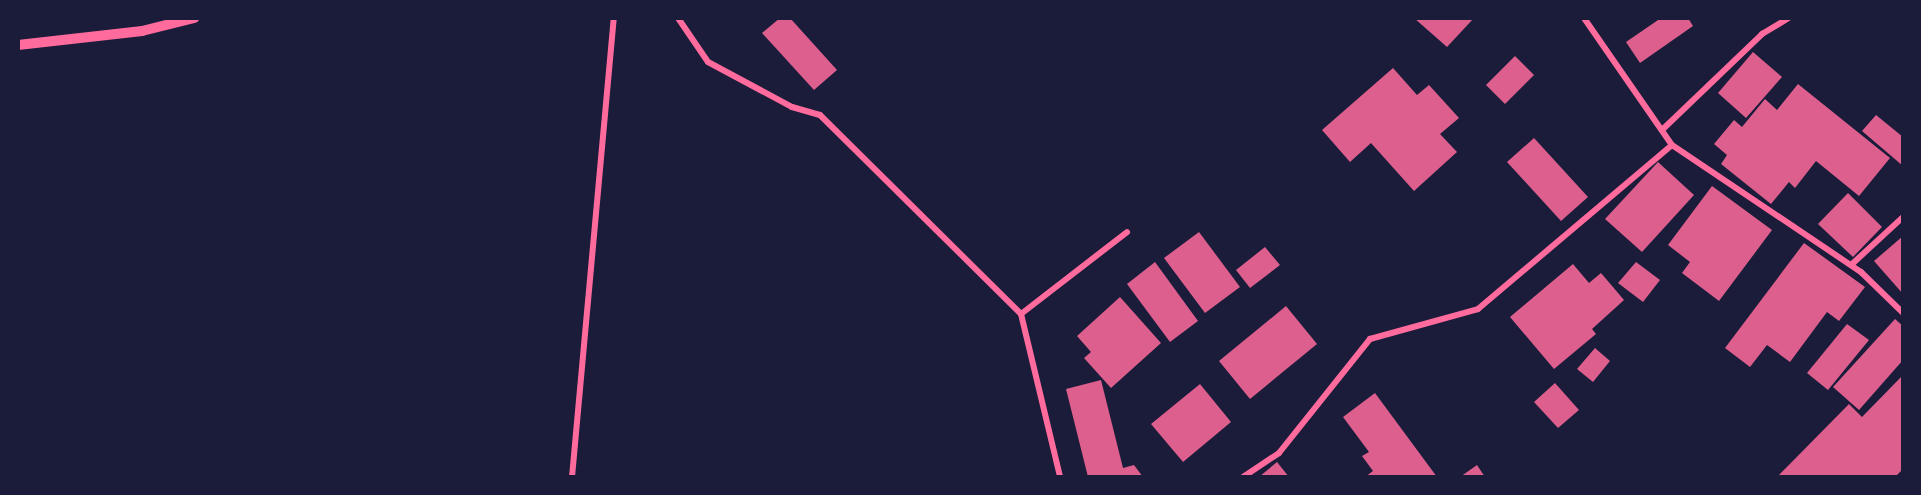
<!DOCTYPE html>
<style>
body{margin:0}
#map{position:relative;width:1921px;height:495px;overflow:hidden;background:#1b1b3a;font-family:"Sofia Sans Condensed",sans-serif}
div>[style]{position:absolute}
.building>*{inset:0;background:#dd5f8e}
.minor>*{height:6px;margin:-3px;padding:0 3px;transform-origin:3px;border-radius:3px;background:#ff6b9d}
.tertiary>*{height:10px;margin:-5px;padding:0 5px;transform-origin:5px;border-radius:5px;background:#ff6b9d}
span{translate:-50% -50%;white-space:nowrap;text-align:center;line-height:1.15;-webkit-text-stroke:5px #1b1b3a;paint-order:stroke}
.frame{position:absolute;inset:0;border:20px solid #1b1b3a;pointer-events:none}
</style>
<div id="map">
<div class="building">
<div style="clip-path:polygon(780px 18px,790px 18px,837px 70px,814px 90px,762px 33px)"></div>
<div style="clip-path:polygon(1414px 18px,1474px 18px,1447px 47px)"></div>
<div style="clip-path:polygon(1661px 18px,1688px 18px,1693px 26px,1640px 63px,1626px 42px)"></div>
<div style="clip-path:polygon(1753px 52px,1782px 77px,1746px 118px,1718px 93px)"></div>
<div style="clip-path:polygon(1515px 56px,1534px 75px,1505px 104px,1486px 85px)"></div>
<div style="clip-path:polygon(1393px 68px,1417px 95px,1429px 85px,1459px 118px,1440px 134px,1457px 152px,1414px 191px,1371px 143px,1350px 162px,1322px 130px)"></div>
<div style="clip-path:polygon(1798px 84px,1890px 158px,1859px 196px,1816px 161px,1795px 188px,1789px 182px,1771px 204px,1721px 164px,1727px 155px,1714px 144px,1734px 120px,1742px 127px,1765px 99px,1777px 110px)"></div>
<div style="clip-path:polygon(1876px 115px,1903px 137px,1903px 166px,1862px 131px)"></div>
<div style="clip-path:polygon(1534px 138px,1588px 197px,1561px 221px,1507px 162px)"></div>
<div style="clip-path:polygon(1658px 162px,1694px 195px,1642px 252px,1605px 219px)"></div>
<div style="clip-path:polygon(1712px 186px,1772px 230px,1719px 301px,1682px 273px,1690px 262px,1668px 245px)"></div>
<div style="clip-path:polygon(1848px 193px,1882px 227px,1853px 257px,1818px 224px)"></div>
<div style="clip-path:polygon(1199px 232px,1240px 287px,1205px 313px,1164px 258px)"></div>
<div style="clip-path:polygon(1903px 236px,1903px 294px,1874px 261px)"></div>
<div style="clip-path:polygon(1804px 243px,1865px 287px,1839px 321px,1827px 312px,1790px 362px,1767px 345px,1750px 367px,1725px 348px)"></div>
<div style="clip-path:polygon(1265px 247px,1280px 265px,1250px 288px,1236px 270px)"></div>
<div style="clip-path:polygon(1155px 262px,1198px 321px,1170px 342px,1127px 284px)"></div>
<div style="clip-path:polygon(1636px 262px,1660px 280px,1643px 302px,1618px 283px)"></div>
<div style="clip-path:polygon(1573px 264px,1589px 283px,1601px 273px,1624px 300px,1592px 329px,1596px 334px,1554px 369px,1510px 317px)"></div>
<div style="clip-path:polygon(1120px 297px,1161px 343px,1111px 388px,1084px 358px,1091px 352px,1077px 336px)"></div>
<div style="clip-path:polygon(1286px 306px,1317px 344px,1250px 399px,1219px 361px)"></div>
<div style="clip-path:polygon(1895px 319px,1903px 326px,1903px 360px,1859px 410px,1833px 387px)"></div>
<div style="clip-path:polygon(1847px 324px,1869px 340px,1828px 390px,1807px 373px)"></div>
<div style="clip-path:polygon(1595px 348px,1610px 361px,1593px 382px,1577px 369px)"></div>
<div style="clip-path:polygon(1903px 375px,1903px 469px,1895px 477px,1777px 477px,1849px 404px,1862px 417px)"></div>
<div style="clip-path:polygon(1101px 380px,1123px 468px,1134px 465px,1143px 477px,1088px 477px,1066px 389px)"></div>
<div style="clip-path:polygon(1555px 383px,1579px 410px,1558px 428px,1534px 402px)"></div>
<div style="clip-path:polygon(1200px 384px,1231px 422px,1183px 462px,1151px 424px)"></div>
<div style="clip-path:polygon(1375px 393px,1437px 477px,1365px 477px,1373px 471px,1362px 456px,1369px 452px,1343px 417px)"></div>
<div style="clip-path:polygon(1277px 462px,1289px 477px,1259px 477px)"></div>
<div style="clip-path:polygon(1477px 465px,1485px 477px,1460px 477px)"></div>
</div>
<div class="minor">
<div style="left:678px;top:18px;width:53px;rotate:55.7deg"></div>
<div style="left:708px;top:62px;width:95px;rotate:28.2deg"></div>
<div style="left:792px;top:107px;width:29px;rotate:16deg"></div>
<div style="left:820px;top:115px;width:283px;rotate:44.7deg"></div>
<div style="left:1021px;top:314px;width:168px;rotate:76.5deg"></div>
<div style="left:1584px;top:18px;width:155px;rotate:55.3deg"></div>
<div style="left:1672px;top:145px;width:228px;rotate:33.9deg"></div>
<div style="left:1861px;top:272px;width:59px;rotate:44.3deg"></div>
<div style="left:1662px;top:130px;width:139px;rotate:-43.8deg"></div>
<div style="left:1762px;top:34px;width:31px;rotate:-31deg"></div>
<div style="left:1851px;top:265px;width:71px;rotate:-42.7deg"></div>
<div style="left:1021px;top:314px;width:134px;rotate:-37.7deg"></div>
<div style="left:572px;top:477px;width:461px;rotate:-84.8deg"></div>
<div style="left:1243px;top:477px;width:43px;rotate:-33.7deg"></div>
<div style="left:1279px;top:453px;width:146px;rotate:-51.4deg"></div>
<div style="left:1370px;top:339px;width:112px;rotate:-15.5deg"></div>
<div style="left:1478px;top:309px;width:254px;rotate:-40.2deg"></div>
</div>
<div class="tertiary">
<div style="left:18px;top:45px;width:125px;rotate:-6.4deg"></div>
<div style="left:142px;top:31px;width:54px;rotate:-14deg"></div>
</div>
<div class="frame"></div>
</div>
